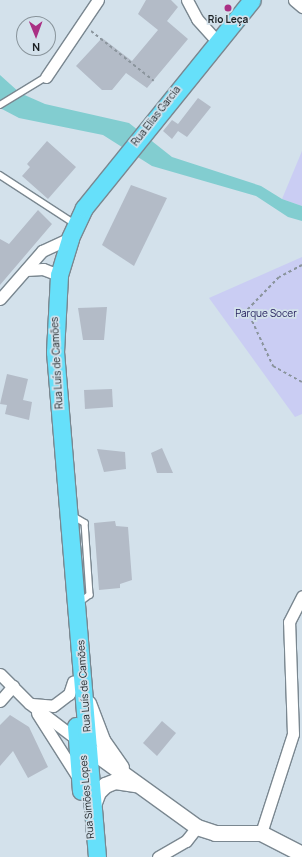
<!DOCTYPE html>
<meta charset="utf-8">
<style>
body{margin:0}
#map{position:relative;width:302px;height:857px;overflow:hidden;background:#d3e1eb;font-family:Manrope,sans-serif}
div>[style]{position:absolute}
.green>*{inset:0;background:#cacdf3}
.water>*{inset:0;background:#82cdd0}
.building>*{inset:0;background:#b3bbc7}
.path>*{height:2px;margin-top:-1px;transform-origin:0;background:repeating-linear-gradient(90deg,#8a949c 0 3px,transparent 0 6px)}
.roads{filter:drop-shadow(1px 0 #7a8790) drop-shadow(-1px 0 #7a8790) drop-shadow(0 1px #7a8790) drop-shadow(0 -1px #7a8790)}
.lane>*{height:5.5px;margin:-2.75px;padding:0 2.75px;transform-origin:2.75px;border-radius:2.75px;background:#fff}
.street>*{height:11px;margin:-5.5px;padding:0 5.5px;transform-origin:5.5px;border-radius:5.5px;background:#fff}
.secondary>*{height:15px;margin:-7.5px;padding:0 7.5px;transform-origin:7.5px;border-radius:7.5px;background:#fff}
.primary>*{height:17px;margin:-8.5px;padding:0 8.5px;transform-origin:8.5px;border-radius:8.5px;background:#66e0fa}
.dots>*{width:11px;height:11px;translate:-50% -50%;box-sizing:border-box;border:2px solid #d3e1eb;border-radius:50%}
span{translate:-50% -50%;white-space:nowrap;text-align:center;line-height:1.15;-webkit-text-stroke:3.5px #d3e1eb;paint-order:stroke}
.poi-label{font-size:10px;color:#1b2023;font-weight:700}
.street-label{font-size:10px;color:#1b2023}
.park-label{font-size:10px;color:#25205d}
.north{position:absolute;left:16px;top:16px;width:40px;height:40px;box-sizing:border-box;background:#d3e1eb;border:1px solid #89949b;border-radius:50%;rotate:179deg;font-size:11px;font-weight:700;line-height:16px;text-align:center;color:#1b2023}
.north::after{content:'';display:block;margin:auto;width:14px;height:18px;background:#aa3084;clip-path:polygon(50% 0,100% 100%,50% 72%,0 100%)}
</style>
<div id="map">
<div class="green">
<div style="clip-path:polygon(302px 151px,302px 206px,282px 199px)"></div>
<div style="clip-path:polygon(302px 257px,302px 414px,295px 417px,209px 298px)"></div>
</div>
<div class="water">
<div style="clip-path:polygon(0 75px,20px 93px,45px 104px,129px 123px,172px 157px,261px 186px,282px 199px,302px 206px,302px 221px,288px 217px,256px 196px,152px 166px,103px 135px,19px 118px,0 108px)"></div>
</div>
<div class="building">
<div style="clip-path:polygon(146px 0,171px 0,178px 7px,167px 21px,188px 39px,147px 88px,126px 73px,112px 90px,102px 90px,76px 66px,102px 38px,132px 61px,158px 30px,138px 14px)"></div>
<div style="clip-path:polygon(198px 98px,211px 107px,187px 137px,178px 131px,172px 139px,163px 131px,172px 120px,178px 124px)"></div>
<div style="clip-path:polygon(47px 141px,76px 167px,48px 199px,22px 176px,30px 167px,27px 164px)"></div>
<div style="clip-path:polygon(131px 185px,167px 198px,134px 266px,102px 245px)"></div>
<div style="clip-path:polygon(38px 210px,52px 224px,0 285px,0 239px,9px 244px)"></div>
<div style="clip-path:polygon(107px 307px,104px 340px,83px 340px,78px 308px)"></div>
<div style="clip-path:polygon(7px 374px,28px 379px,23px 400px,32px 402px,29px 420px,5px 414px,7px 405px,0 404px)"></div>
<div style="clip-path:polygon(112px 389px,113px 407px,85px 409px,84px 390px)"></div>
<div style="clip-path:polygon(162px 448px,173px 473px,157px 473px,151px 453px)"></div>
<div style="clip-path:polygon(97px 449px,125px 452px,126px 469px,104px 472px)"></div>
<div style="clip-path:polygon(115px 521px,116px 526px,128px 527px,132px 580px,120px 584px,120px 588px,99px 590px,94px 523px)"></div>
<div style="clip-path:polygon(10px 715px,29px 727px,48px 767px,28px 778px,13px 751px,0 766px,0 725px)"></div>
<div style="clip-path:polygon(162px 721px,176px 733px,157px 756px,143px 743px)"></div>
</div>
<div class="path">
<div style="left:91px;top:31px;width:80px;rotate:38.4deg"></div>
<div style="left:302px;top:265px;width:26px;rotate:152deg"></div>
<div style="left:279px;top:277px;width:46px;rotate:134.1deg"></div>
<div style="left:247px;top:310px;width:62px;rotate:65.1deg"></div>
<div style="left:273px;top:366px;width:33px;rotate:29deg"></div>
</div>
<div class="roads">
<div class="lane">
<div style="left:0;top:105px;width:54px;rotate:-31.3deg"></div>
<div style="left:0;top:175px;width:88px;rotate:33deg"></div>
<div style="left:71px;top:515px;width:16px;rotate:30deg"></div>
<div style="left:85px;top:523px;width:72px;rotate:86deg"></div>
<div style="left:90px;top:595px;width:15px;rotate:143deg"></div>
</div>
<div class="street">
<div style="left:187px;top:0;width:21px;rotate:62deg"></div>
<div style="left:197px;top:19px;width:30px;rotate:48deg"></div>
<div style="left:294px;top:0;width:11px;rotate:41deg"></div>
<div style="left:46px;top:77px;width:93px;rotate:-56deg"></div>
<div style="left:26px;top:270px;width:17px;rotate:-3deg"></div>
<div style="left:43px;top:269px;width:17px;rotate:21deg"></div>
<div style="left:0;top:299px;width:64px;rotate:-48.8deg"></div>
<div style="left:42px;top:251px;width:31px;rotate:-25deg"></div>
<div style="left:0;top:674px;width:41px;rotate:45deg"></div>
<div style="left:29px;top:703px;width:63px;rotate:37.2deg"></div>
<div style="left:0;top:701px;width:20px;rotate:-49deg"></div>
<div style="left:32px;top:704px;width:21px;rotate:5deg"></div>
<div style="left:53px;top:706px;width:20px;rotate:-37deg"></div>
<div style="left:69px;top:694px;width:13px;rotate:-72deg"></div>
<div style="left:37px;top:713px;width:75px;rotate:57.6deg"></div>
<div style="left:261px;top:833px;width:104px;rotate:-72.1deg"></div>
<div style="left:293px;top:734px;width:112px;rotate:-92deg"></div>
<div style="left:289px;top:622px;width:29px;rotate:-63deg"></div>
<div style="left:158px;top:857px;width:32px;rotate:-30deg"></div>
<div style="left:186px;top:841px;width:18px;rotate:-52deg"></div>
</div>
<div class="secondary">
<div style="left:88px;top:703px;width:40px;rotate:69deg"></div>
<div style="left:102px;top:740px;width:33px;rotate:55deg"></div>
<div style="left:84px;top:740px;width:10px;rotate:61deg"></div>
<div style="left:89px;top:749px;width:133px;rotate:35.8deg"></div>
<div style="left:197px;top:827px;width:19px;rotate:18deg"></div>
<div style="left:215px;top:833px;width:46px"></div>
<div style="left:261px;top:833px;width:46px;rotate:27.1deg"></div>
<div style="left:93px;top:805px;width:14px;rotate:-69deg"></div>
<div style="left:98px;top:792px;width:10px;rotate:-45deg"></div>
<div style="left:105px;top:785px;width:11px;rotate:-22deg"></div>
<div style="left:115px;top:781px;width:20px;rotate:9deg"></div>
</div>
<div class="primary">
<div style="left:76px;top:726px;width:65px;rotate:85.6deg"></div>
<div style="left:97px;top:857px;width:507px;rotate:-94.75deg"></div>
<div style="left:55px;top:352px;width:77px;rotate:-87deg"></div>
<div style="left:59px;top:275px;width:39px;rotate:-73deg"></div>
<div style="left:70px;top:238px;width:33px;rotate:-65deg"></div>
<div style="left:84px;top:208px;width:267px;rotate:-51.1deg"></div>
</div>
</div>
<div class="dots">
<div style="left:228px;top:8px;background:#aa3084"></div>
</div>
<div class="poi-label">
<span style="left:228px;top:20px">Rio Leça</span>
</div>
<div class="street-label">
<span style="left:156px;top:116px;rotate:-52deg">Rua Elias Garcia</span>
<span style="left:57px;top:363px;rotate:-93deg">Rua Luís de Camões</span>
<span style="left:84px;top:686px;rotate:-94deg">Rua Luís de Camões</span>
<span style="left:87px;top:797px;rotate:-95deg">Rua Simões Lopes</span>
</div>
<div class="park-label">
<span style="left:266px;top:314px">Parque Socer</span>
</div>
<div class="north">N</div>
</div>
